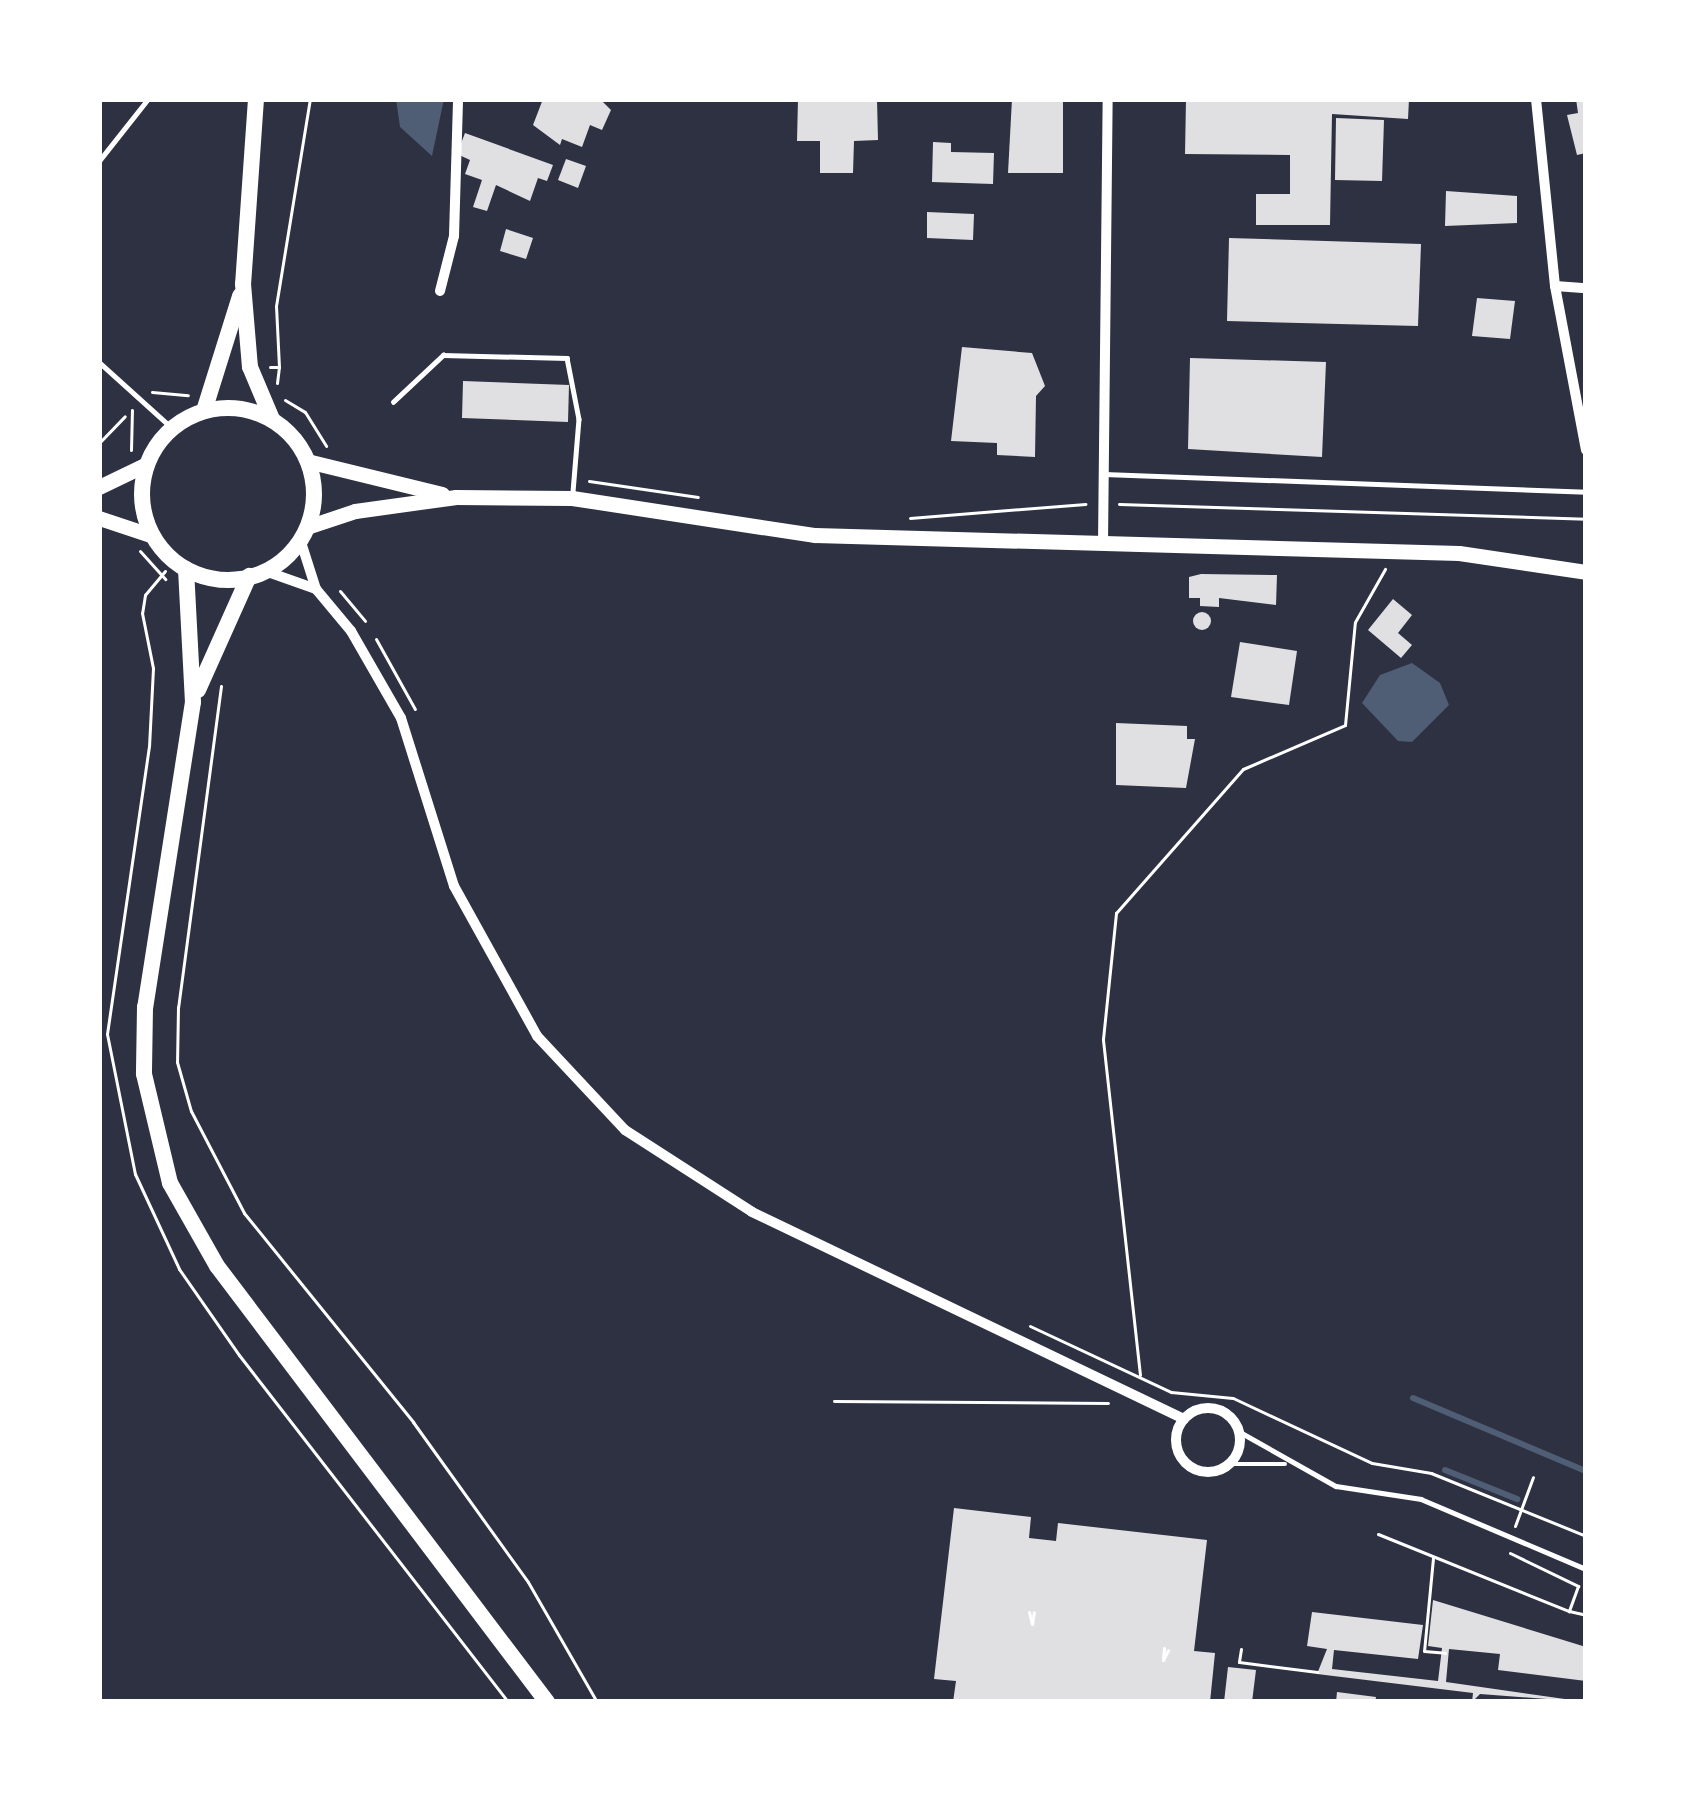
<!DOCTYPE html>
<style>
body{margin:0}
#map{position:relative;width:1685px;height:1801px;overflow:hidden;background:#2d3142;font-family:"Archivo Narrow",sans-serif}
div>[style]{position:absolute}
.water>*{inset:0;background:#4f5d75}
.stream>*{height:6px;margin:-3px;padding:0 3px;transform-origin:3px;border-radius:3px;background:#4f5d75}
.building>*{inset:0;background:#e0e0e3}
.round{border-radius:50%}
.path>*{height:3px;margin:-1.5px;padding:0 1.5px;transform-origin:1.5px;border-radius:1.5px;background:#fff}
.service>*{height:4.5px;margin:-2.25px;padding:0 2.25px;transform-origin:2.25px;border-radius:2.25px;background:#fff}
.minor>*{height:10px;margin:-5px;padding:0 5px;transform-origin:5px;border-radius:5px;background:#fff}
.minor>.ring{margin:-5px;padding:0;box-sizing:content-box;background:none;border:10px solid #fff;border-radius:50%}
.secondary>*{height:15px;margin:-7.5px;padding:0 7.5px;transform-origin:7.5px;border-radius:7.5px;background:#fff}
.primary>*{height:16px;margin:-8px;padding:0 8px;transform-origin:8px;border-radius:8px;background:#fff}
.primary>.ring{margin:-8px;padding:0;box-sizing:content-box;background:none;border:16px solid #fff;border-radius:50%}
span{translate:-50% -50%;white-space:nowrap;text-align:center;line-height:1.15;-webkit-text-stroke:9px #fff;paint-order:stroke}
.frame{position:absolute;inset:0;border:102px solid #fff;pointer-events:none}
</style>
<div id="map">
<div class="water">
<div style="clip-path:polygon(396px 99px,444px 99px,432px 156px,400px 127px)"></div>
<div style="clip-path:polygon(1412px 663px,1440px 683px,1449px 705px,1412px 742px,1398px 741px,1362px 703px,1380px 675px)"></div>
</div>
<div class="stream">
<div style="left:1413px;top:1398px;width:188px;rotate:22.9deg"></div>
<div style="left:1445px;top:1470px;width:78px;rotate:21.9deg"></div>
</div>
<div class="building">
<div style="clip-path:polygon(543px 99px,600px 99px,611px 110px,602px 130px,590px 125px,582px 147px,562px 139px,560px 145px,533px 125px)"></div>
<div style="clip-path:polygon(798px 99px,877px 99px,878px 140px,854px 141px,853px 173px,820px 173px,820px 141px,797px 141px)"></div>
<div style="clip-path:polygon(1012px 99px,1063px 99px,1063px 173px,1008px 173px)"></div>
<div style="clip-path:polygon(1186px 99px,1409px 99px,1408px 119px,1332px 114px,1330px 225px,1256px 225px,1256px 194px,1290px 194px,1290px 155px,1185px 154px)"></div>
<div style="clip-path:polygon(1576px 99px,1586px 99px,1586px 153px,1577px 155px,1567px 115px,1578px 113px)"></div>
<div style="clip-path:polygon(1336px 118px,1384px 120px,1382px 181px,1335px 180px)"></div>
<div style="clip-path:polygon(465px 133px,553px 165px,547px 181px,538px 178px,530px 201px,496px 185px,487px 211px,473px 207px,482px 180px,465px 174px,470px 160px,457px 154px)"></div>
<div style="clip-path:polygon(933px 142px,951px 143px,951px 152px,994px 153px,993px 184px,932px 182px)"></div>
<div style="clip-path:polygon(566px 159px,586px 166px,578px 188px,558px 180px)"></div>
<div style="clip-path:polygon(1446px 191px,1517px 196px,1517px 223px,1445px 226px)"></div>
<div style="clip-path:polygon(927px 212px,974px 214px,973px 240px,927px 238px)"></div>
<div style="clip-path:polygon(506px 229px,533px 238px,526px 259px,500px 251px)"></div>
<div style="clip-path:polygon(1229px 238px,1421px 244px,1418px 326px,1227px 321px)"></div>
<div style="clip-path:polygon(1477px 298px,1515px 301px,1510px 339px,1472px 336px)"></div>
<div style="clip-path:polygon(962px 347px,1032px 353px,1045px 386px,1036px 396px,1035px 457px,997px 455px,997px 443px,951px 441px)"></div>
<div style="clip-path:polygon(1190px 358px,1326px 362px,1322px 457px,1188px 449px)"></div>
<div style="clip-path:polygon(463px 381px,569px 385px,568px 422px,462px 418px)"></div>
<div style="clip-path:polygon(1201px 574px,1277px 575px,1276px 605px,1219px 598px,1219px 607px,1200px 606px,1200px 598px,1189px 598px,1189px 577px)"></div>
<div style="clip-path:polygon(1393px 599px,1412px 615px,1398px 633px,1412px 645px,1401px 658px,1368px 630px)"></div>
<div class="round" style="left:1193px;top:612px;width:18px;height:18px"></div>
<div style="clip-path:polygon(1240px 642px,1297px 651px,1289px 705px,1231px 697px)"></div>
<div style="clip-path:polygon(1116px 723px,1187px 726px,1187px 739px,1195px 739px,1186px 788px,1116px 785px)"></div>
<div style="clip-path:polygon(954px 1508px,1031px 1517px,1029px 1538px,1056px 1541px,1058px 1523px,1207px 1540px,1194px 1651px,1215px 1653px,1210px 1702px,953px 1702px,956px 1681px,934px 1679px)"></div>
<div style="clip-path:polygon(1433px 1600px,1586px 1647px,1586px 1681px,1498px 1670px,1500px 1654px,1449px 1649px,1446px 1682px,1586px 1702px,1480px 1694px,1472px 1702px,1473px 1693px,1317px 1674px,1327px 1649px,1307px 1646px,1312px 1612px,1423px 1625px,1418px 1659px,1334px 1650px,1332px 1669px,1438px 1681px,1442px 1648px,1428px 1646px)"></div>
<div style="clip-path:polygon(1228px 1667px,1256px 1670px,1252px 1702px,1224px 1702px)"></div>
<div style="clip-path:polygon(1337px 1692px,1376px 1697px,1375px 1702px,1336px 1702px)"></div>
</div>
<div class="path">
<div style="left:270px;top:367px;width:9px"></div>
<div style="left:279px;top:367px;width:61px;rotate:-92.8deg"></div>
<div style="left:276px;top:306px;width:210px;rotate:-80.7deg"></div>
<div style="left:277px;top:383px;width:16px;rotate:-83deg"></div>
<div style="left:152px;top:392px;width:36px;rotate:5deg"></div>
<div style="left:285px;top:400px;width:23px;rotate:31deg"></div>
<div style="left:305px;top:412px;width:40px;rotate:58deg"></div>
<div style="left:99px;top:443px;width:37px;rotate:-46deg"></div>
<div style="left:131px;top:450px;width:40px;rotate:-88.6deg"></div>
<div style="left:589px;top:481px;width:110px;rotate:8.4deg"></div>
<div style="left:1119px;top:504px;width:467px;rotate:1.8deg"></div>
<div style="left:910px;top:518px;width:176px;rotate:-4.6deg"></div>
<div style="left:140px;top:551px;width:38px;rotate:48deg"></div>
<div style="left:165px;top:571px;width:31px;rotate:130deg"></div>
<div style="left:145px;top:595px;width:18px;rotate:99deg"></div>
<div style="left:142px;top:613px;width:56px;rotate:78.7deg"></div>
<div style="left:153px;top:668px;width:78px;rotate:92.9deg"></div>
<div style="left:149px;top:746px;width:291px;rotate:98.3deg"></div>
<div style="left:107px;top:1034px;width:143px;rotate:78.7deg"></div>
<div style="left:135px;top:1174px;width:105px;rotate:65.1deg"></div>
<div style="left:179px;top:1269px;width:105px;rotate:55.1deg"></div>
<div style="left:239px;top:1355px;width:439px;rotate:52.2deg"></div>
<div style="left:340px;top:591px;width:39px;rotate:50deg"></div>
<div style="left:376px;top:639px;width:80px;rotate:60.9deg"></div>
<div style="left:221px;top:686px;width:324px;rotate:97.6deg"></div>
<div style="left:178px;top:1007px;width:55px;rotate:91deg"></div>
<div style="left:177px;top:1062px;width:51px;rotate:74.1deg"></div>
<div style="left:191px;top:1111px;width:115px;rotate:62.5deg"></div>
<div style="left:244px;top:1213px;width:269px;rotate:51deg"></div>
<div style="left:413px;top:1422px;width:197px;rotate:54.3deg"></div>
<div style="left:528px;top:1582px;width:138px;rotate:60.1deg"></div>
<div style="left:1030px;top:1326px;width:156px;rotate:25.1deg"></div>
<div style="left:1171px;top:1392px;width:62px;rotate:5.5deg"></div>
<div style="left:1233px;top:1398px;width:153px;rotate:25.1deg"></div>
<div style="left:1372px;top:1463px;width:60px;rotate:9.6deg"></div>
<div style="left:1431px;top:1473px;width:167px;rotate:22.1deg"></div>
<div style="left:1140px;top:1375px;width:338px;rotate:-96.3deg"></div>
<div style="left:1103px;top:1039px;width:127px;rotate:-84.1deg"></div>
<div style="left:1116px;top:913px;width:192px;rotate:-48.6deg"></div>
<div style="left:1243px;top:769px;width:111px;rotate:-23.3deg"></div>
<div style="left:1345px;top:725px;width:103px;rotate:-84.5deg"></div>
<div style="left:1355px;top:622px;width:61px;rotate:-60.5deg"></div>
<div style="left:834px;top:1401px;width:274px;rotate:0.4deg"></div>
<div style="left:1515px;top:1526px;width:52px;rotate:-69.8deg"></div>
<div style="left:1378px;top:1534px;width:206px;rotate:22deg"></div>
<div style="left:1510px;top:1553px;width:76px;rotate:25.9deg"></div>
<div style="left:1578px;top:1586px;width:27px;rotate:110deg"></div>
<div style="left:1569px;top:1611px;width:17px;rotate:13deg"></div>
<div style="left:1433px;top:1558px;width:93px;rotate:95.5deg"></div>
<div style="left:1424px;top:1651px;width:21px;rotate:5deg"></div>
<div style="left:1029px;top:1612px;width:12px;rotate:76deg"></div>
<div style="left:1032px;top:1624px;width:12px;rotate:-81deg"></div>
<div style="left:1164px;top:1648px;width:12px;rotate:95deg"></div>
<div style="left:1163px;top:1660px;width:11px;rotate:-63deg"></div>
<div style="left:1241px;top:1649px;width:13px;rotate:99deg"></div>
<div style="left:1239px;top:1662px;width:79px;rotate:7.3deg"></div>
</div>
<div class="service">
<div style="left:99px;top:161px;width:79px;rotate:-51.7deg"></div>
<div style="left:99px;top:362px;width:98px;rotate:42.1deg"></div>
<div style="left:393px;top:402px;width:69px;rotate:-43.2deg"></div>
<div style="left:443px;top:355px;width:124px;rotate:1.4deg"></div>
<div style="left:567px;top:358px;width:62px;rotate:78.9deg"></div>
<div style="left:579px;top:419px;width:73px;rotate:94.7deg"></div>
<div style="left:1104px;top:474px;width:482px;rotate:2.1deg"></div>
<div style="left:1240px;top:1432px;width:110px;rotate:29.4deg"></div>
<div style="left:1336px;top:1486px;width:86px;rotate:8.7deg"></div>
<div style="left:1421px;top:1499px;width:179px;rotate:23deg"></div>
<div style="left:1230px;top:1464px;width:55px"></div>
</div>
<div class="minor">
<div style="left:1536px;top:99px;width:188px;rotate:84.2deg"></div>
<div style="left:1555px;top:286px;width:167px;rotate:79.3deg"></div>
<div style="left:1555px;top:286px;width:31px;rotate:4deg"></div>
<div style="left:440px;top:291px;width:57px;rotate:-75.7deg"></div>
<div style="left:454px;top:236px;width:137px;rotate:-88.3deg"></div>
<div style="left:300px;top:539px;width:52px;rotate:72.3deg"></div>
<div style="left:1103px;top:544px;width:445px;rotate:-89.4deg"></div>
<div style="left:265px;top:571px;width:54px;rotate:19.4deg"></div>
<div style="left:316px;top:589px;width:55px;rotate:50.2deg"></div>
<div style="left:351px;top:631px;width:100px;rotate:60.1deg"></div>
<div style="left:401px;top:718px;width:176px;rotate:72.5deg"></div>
<div style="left:454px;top:886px;width:171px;rotate:61deg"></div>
<div style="left:537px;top:1036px;width:129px;rotate:46.9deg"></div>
<div style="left:625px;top:1130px;width:151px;rotate:32.8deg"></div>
<div style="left:752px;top:1212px;width:479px;rotate:25.6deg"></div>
<div class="ring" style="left:1176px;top:1408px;width:54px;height:54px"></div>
</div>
<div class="secondary">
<div style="left:307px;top:461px;width:139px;rotate:13.7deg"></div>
<div style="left:99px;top:487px;width:53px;rotate:-25.6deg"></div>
<div style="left:99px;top:518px;width:57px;rotate:18.4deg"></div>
<div style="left:307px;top:527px;width:51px;rotate:-18.4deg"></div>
<div style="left:355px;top:511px;width:102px;rotate:-7.9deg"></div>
<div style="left:456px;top:497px;width:116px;rotate:0.5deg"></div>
<div style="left:572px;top:498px;width:246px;rotate:8.7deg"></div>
<div style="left:815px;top:535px;width:644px;rotate:1.6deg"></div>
<div style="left:1459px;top:553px;width:128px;rotate:8.5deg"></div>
</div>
<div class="primary">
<div style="left:256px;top:99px;width:185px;rotate:94deg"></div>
<div style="left:243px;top:284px;width:83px;rotate:85.2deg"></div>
<div style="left:250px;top:367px;width:56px;rotate:67.1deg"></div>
<div class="ring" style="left:142px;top:408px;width:156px;height:156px"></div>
<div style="left:204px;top:411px;width:121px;rotate:-72.6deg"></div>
<div style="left:186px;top:569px;width:133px;rotate:87deg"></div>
<div style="left:193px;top:702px;width:309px;rotate:98.9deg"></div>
<div style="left:145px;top:1007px;width:67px;rotate:90.9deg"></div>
<div style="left:144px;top:1074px;width:112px;rotate:76.6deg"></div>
<div style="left:170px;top:1183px;width:95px;rotate:60.5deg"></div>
<div style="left:217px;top:1266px;width:547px;rotate:52.88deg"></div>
<div style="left:198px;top:690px;width:125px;rotate:-65.9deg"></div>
</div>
<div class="frame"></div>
</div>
